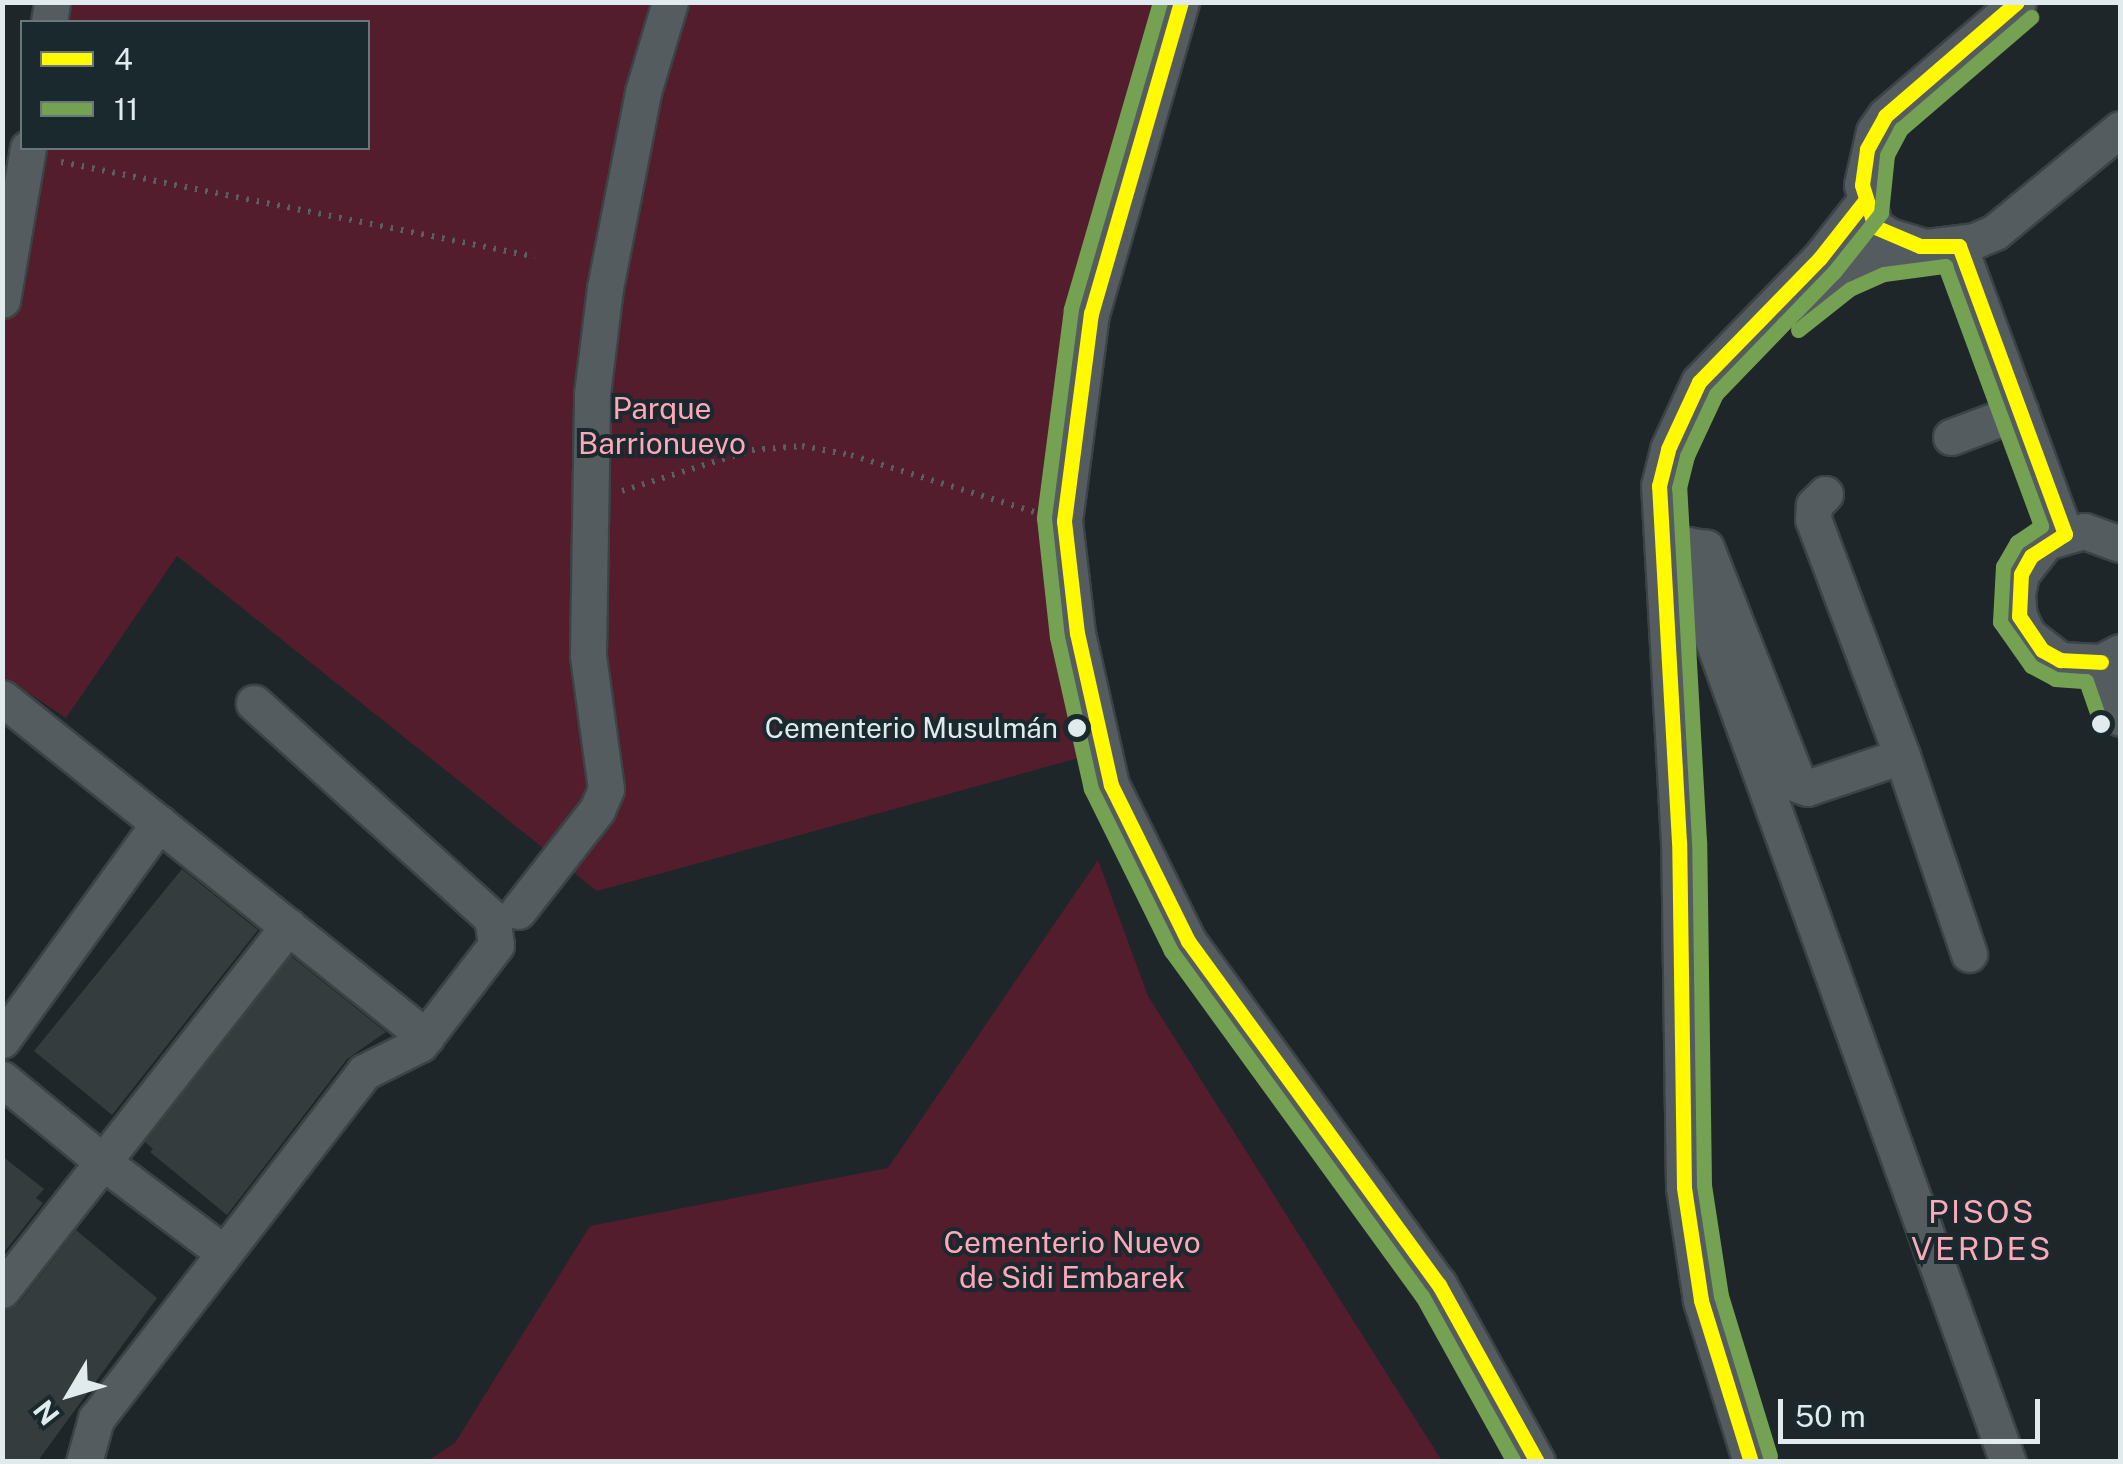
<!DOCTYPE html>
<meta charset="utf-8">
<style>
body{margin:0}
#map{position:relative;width:2123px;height:1464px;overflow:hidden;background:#1e2629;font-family:"Public Sans",sans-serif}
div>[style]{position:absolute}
.green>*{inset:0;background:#531d2d}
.building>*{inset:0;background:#353c3e}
.path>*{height:6px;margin-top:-3px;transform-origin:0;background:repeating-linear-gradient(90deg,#5a6062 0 2.5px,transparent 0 10.5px)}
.roads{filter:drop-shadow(2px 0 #3c4345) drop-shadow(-2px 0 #3c4345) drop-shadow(0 2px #3c4345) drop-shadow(0 -2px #3c4345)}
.minor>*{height:35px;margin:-17.5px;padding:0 17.5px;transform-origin:17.5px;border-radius:17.5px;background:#555c5f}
.bus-1>*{height:15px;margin:-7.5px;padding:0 7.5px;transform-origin:7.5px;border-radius:7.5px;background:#fff901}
.bus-2>*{height:15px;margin:-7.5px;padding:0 7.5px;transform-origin:7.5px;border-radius:7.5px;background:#74a252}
.dots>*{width:28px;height:28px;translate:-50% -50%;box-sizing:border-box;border:5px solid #19292d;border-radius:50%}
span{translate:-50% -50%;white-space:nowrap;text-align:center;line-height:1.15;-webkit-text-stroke:8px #19292d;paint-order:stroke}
.bus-label{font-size:28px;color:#e1ebee}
.right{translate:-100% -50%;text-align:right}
.park-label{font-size:30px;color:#ffa7b9}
.neighbourhood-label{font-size:32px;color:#fca9ba;letter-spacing:2.5px}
.frame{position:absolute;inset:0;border:5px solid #e1ebee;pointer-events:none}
.legend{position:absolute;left:20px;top:20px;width:350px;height:130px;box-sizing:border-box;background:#19292d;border:2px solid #69777a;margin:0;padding:12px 18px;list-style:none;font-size:30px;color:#e1ebee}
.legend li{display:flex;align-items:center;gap:20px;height:50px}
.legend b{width:50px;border:2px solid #69777a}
.north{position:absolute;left:20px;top:1344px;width:100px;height:100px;-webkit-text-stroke:8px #19292d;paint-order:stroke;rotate:232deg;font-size:28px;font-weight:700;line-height:40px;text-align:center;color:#e1ebee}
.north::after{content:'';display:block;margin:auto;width:35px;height:45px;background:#e1ebee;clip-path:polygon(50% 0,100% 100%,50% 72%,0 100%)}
.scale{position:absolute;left:1778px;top:1399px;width:262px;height:45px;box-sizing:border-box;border:5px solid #e1ebee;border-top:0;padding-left:12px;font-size:30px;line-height:35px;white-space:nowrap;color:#e1ebee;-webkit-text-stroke:8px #19292d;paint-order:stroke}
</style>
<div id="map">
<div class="green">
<div style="clip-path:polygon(61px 3px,1182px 3px,1065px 468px,1104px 751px,597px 891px,177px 556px,66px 718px,12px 682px,3px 681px,3px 320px,36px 148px,368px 148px,368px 22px,58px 22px)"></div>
<div style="clip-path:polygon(1098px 860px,1148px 996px,1442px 1461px,427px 1461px,455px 1443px,590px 1226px,888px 1168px)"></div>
</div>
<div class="building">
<div style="clip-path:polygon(182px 869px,258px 930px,112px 1115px,34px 1051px)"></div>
<div style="clip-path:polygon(291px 956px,386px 1032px,347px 1059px,227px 1215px,150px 1152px,153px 1149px,145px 1142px)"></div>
<div style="clip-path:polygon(2px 1156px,44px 1189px,36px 1198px,43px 1203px,2px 1255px)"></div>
<div style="clip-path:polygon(76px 1230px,157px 1298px,37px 1462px,2px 1462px,2px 1311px,19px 1303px)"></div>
</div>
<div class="path">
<div style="left:61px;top:162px;width:483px;rotate:11.3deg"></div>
<div style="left:622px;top:491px;width:136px;rotate:-17.5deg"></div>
<div style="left:752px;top:450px;width:50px;rotate:-4.6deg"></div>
<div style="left:802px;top:446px;width:50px;rotate:10.4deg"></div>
<div style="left:851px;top:455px;width:192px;rotate:17.3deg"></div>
</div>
<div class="roads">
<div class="minor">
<div style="left:1181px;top:2px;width:324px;rotate:106.1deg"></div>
<div style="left:1091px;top:313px;width:210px;rotate:97.4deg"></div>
<div style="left:1064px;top:521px;width:113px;rotate:83.4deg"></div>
<div style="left:1077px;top:633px;width:156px;rotate:77.4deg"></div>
<div style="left:1111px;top:785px;width:174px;rotate:63.7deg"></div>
<div style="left:1188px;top:941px;width:426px;rotate:53.9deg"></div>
<div style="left:1439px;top:1285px;width:202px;rotate:61deg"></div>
<div style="left:2018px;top:2px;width:175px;rotate:139.4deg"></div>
<div style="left:1885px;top:116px;width:19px;rotate:125deg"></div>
<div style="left:1874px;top:132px;width:54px;rotate:102.8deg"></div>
<div style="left:1862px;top:185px;width:44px;rotate:72.8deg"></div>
<div style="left:1875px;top:227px;width:17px;rotate:33deg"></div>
<div style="left:1889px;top:236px;width:38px;rotate:17deg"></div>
<div style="left:1925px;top:247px;width:49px;rotate:-7deg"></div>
<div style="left:1974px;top:241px;width:23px;rotate:-23deg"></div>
<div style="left:1995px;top:232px;width:162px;rotate:-39.5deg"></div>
<div style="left:49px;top:22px;width:20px;rotate:-81deg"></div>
<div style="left:1959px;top:246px;width:307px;rotate:69.8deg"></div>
<div style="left:2px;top:300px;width:154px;rotate:-80.3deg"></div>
<div style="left:1802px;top:301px;width:48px;rotate:-37.3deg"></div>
<div style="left:1840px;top:272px;width:42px;rotate:-24.1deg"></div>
<div style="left:1878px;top:255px;width:43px;rotate:-12.1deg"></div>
<div style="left:1951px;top:437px;width:74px;rotate:-20.6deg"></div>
<div style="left:1825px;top:494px;width:16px;rotate:135deg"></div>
<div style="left:1814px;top:505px;width:14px;rotate:94deg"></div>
<div style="left:1813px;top:519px;width:253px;rotate:69.4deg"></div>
<div style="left:1902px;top:756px;width:209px;rotate:71.3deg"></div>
<div style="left:2120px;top:544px;width:38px;rotate:-160deg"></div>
<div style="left:2084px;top:531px;width:40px;rotate:164deg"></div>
<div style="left:2046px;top:542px;width:41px;rotate:128deg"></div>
<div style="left:2021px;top:574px;width:21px;rotate:101deg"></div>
<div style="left:2017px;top:595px;width:21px;rotate:85deg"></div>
<div style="left:2019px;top:616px;width:21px;rotate:65deg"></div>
<div style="left:2028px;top:635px;width:41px;rotate:38deg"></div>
<div style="left:2060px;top:660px;width:41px;rotate:2.8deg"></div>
<div style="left:2101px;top:662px;width:21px;rotate:-28deg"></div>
<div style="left:2101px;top:662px;width:59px;rotate:71.3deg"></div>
<div style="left:2px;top:698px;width:543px;rotate:38.64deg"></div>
<div style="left:1902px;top:756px;width:100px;rotate:161.4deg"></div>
<div style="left:1807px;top:788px;width:9px;rotate:-159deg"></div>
<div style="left:1799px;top:785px;width:255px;rotate:-111.4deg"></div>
<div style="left:1706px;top:548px;width:18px;rotate:-171deg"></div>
<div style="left:1688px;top:545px;width:13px;rotate:113deg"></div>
<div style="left:1683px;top:557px;width:962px;rotate:70.25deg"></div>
<div style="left:518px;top:911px;width:128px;rotate:-52deg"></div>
<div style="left:597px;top:810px;width:23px;rotate:-67deg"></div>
<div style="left:606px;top:789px;width:135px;rotate:-97.7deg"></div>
<div style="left:588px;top:655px;width:261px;rotate:-89.1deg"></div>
<div style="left:592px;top:394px;width:107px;rotate:-83deg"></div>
<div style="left:605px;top:288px;width:200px;rotate:-79deg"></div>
<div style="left:643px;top:92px;width:94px;rotate:-73.3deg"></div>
<div style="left:2px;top:1040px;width:268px;rotate:-54.1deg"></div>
<div style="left:2px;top:1079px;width:131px;rotate:39.4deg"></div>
<div style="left:103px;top:1162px;width:151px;rotate:36.9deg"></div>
<div style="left:2px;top:1290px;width:463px;rotate:-51.8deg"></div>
<div style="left:84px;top:1462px;width:45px;rotate:-74.4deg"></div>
<div style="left:96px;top:1419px;width:438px;rotate:-52.3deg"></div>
<div style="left:364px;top:1072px;width:63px;rotate:-26.6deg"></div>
<div style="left:420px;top:1044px;width:125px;rotate:-52.5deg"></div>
<div style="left:496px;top:945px;width:27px;rotate:-98deg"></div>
<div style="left:492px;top:918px;width:321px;rotate:-137.9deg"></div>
<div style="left:1751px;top:1462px;width:170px;rotate:-107.2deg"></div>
<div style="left:1701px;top:1300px;width:114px;rotate:-98.6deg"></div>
<div style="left:1684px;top:1187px;width:345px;rotate:-90.8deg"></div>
<div style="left:1679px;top:842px;width:357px;rotate:-93.2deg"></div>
<div style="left:1659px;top:486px;width:38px;rotate:-76deg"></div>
<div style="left:1668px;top:449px;width:74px;rotate:-65.2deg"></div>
<div style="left:1699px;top:382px;width:173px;rotate:-45.7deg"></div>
<div style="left:1820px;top:258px;width:71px;rotate:-51.8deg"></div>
</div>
</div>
<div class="bus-1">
<div style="left:1181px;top:2px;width:324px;rotate:106.1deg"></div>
<div style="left:1091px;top:313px;width:210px;rotate:97.4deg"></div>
<div style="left:1064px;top:521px;width:113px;rotate:83.4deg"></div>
<div style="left:1077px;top:633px;width:156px;rotate:77.4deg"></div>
<div style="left:1111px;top:785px;width:174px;rotate:63.7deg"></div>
<div style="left:1188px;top:941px;width:426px;rotate:53.9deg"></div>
<div style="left:1439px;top:1285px;width:202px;rotate:61deg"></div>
<div style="left:1959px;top:246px;width:39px;rotate:180deg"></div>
<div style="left:1920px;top:246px;width:49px;rotate:-157.1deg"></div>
<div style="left:1875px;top:227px;width:44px;rotate:-107.2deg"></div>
<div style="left:1862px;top:185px;width:36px;rotate:-82deg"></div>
<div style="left:1867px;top:149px;width:38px;rotate:-61deg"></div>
<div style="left:1885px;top:116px;width:174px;rotate:-40.8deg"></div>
<div style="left:1959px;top:246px;width:307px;rotate:69.8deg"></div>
<div style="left:2065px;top:534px;width:40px;rotate:147.1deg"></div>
<div style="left:2031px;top:556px;width:21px;rotate:119deg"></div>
<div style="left:2021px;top:574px;width:42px;rotate:92.7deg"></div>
<div style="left:2019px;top:616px;width:41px;rotate:55.9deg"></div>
<div style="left:2042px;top:650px;width:21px;rotate:29deg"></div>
<div style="left:2060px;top:660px;width:41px;rotate:2.8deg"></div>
<div style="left:1751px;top:1462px;width:170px;rotate:-107.2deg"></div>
<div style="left:1701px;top:1300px;width:114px;rotate:-98.6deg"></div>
<div style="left:1684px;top:1187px;width:345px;rotate:-90.8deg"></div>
<div style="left:1679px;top:842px;width:357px;rotate:-93.2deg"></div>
<div style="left:1659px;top:486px;width:38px;rotate:-76deg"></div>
<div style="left:1668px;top:449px;width:74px;rotate:-65.2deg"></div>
<div style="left:1699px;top:382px;width:173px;rotate:-45.7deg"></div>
<div style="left:1820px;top:258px;width:71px;rotate:-51.8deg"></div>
</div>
<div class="bus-2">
<div style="left:1160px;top:2px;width:320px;rotate:106.2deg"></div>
<div style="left:1071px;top:309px;width:211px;rotate:97.4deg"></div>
<div style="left:1044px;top:518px;width:120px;rotate:83.8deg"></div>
<div style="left:1057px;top:637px;width:156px;rotate:77.4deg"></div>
<div style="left:1091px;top:789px;width:181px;rotate:63.7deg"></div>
<div style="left:1171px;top:951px;width:427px;rotate:54deg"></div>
<div style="left:1422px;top:1296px;width:190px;rotate:61deg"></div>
<div style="left:1798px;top:330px;width:66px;rotate:-38.3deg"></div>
<div style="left:1850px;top:289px;width:37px;rotate:-24deg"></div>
<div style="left:1884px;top:274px;width:62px;rotate:-7.5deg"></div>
<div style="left:1945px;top:266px;width:277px;rotate:69.7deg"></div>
<div style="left:2041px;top:526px;width:29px;rotate:146deg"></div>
<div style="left:2017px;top:542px;width:28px;rotate:120deg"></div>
<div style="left:2003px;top:566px;width:56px;rotate:93.1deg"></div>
<div style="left:2000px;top:622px;width:54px;rotate:54.8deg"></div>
<div style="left:2031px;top:666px;width:27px;rotate:28deg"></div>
<div style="left:2055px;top:679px;width:31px;rotate:4deg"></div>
<div style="left:2086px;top:681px;width:46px;rotate:70.8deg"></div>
<div style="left:1770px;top:1456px;width:167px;rotate:-107deg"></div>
<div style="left:1721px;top:1296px;width:112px;rotate:-98.7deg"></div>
<div style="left:1704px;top:1185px;width:344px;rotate:-90.8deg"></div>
<div style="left:1699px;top:841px;width:354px;rotate:-93.2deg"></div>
<div style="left:1679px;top:488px;width:33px;rotate:-76deg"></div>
<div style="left:1687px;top:456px;width:68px;rotate:-64.9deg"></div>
<div style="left:1716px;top:394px;width:170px;rotate:-46deg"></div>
<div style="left:1834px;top:272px;width:75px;rotate:-51.5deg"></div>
<div style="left:1881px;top:213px;width:58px;rotate:-84.1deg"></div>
<div style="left:1887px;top:155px;width:30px;rotate:-62deg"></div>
<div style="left:1901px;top:129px;width:172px;rotate:-40.7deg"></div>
</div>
<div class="dots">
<div style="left:2101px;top:724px;background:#e1ebee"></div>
<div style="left:1077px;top:728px;background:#e1ebee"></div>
</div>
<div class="bus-label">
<span class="right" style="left:1058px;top:728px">Cementerio Musulmán</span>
</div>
<div class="park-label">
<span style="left:662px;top:425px">Parque<br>Barrionuevo</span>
<span style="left:1072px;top:1259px">Cementerio Nuevo<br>de Sidi Embarek</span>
</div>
<div class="neighbourhood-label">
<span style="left:1982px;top:1231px">PISOS<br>VERDES</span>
</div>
<div class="frame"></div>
<ul class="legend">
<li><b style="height:12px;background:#fff901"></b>4</li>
<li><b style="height:12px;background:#74a252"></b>11</li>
</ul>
<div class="north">N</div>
<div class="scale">50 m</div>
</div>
